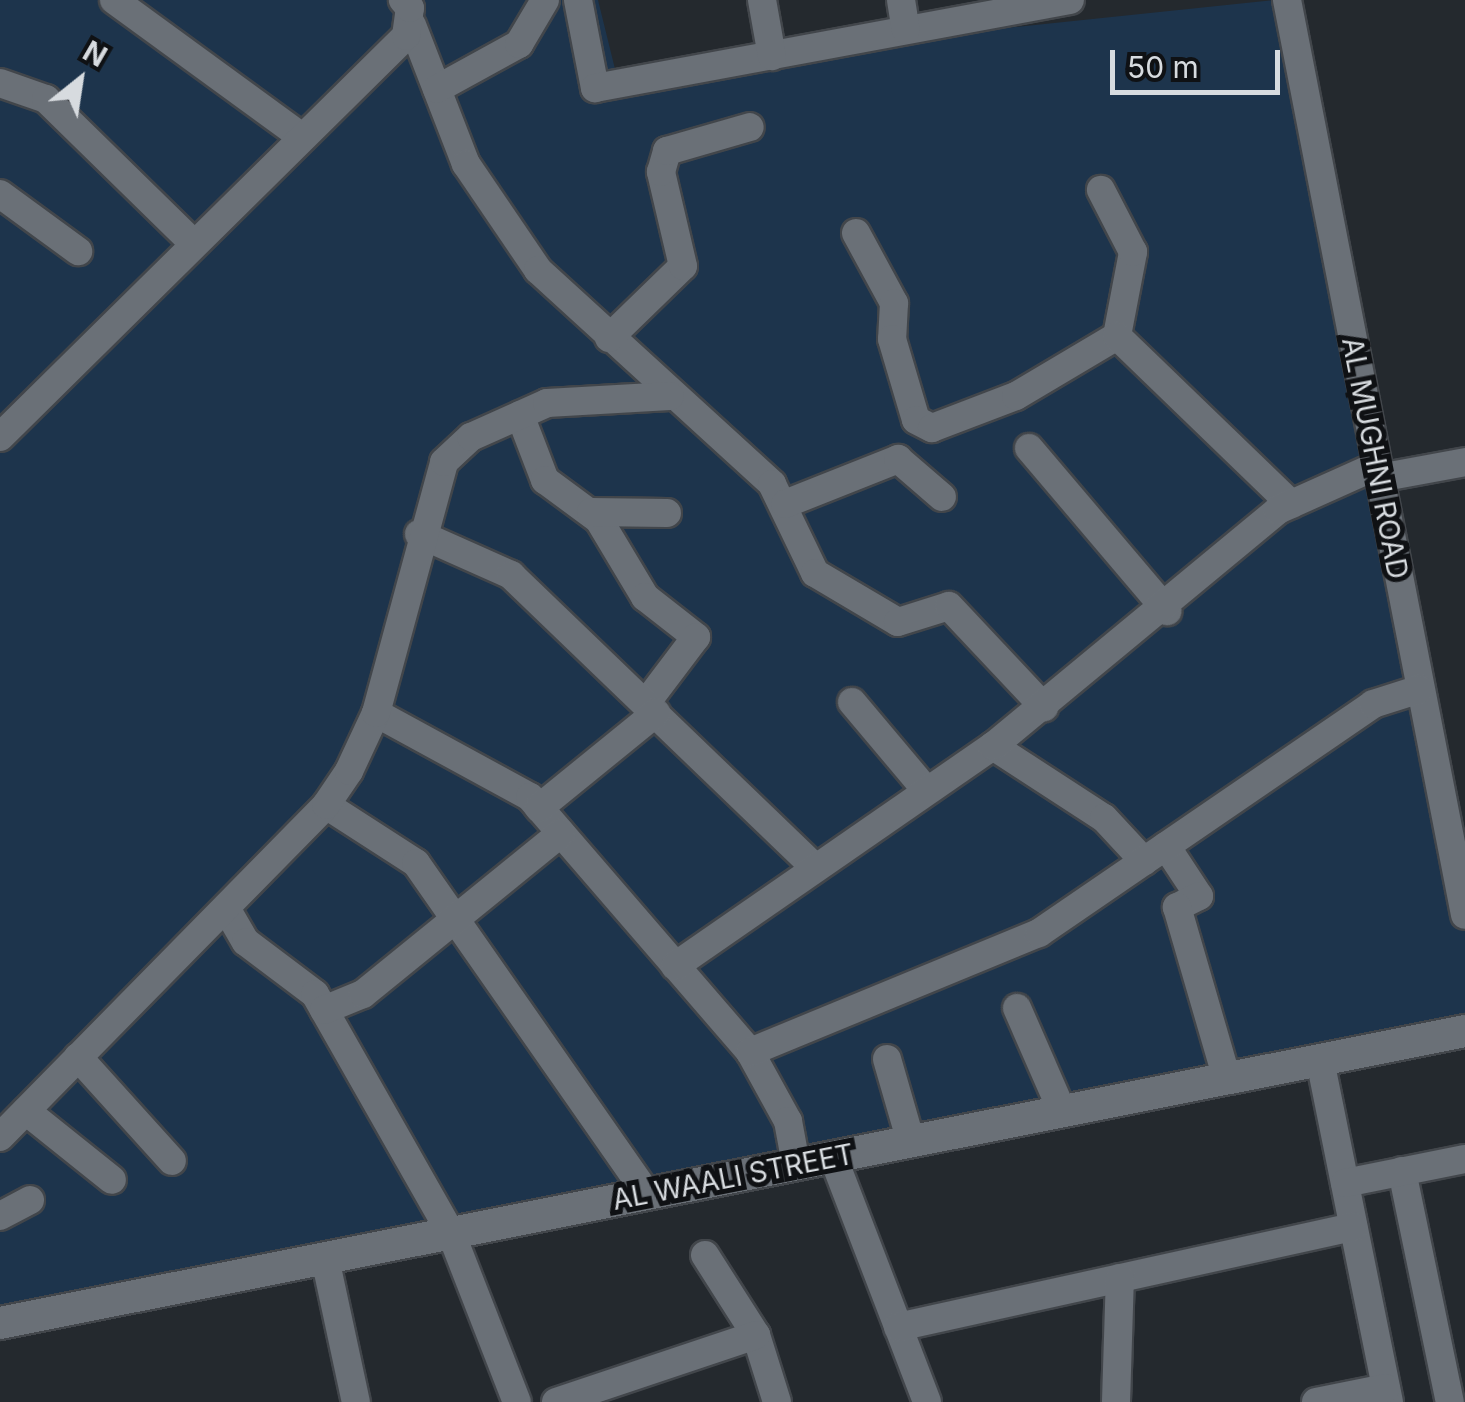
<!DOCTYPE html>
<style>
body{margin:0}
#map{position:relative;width:1465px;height:1402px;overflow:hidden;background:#24292e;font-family:Inter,sans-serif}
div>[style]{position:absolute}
.green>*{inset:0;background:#1d344c}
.roads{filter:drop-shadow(2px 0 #42464b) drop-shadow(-2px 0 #42464b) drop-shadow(0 2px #42464b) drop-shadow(0 -2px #42464b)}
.minor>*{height:28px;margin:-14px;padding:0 14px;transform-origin:14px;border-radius:14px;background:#6a7077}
.tertiary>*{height:32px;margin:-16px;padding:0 16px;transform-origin:16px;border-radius:16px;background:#6a7077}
span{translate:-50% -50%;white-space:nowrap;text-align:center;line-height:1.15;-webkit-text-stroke:10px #0f1114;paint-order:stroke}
.street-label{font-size:28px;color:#d7dbdf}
.north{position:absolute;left:30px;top:30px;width:100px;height:100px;-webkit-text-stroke:8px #0f1114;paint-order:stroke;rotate:30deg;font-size:28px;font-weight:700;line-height:40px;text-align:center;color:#d7dbdf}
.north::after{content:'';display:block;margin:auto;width:35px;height:45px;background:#d7dbdf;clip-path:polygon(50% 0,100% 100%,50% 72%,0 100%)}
.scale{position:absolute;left:1110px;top:50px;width:170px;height:45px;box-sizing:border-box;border:5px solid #d7dbdf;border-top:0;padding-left:12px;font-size:30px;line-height:35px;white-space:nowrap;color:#d7dbdf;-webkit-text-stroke:8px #0f1114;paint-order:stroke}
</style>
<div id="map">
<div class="green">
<div style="clip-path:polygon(0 0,598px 0,615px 69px,1274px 0,1465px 914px,1465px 1031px,0 1324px)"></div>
</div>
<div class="roads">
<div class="minor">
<div style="left:114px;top:0;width:233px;rotate:36.1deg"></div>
<div style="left:578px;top:0;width:90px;rotate:79.1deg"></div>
<div style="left:595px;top:88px;width:483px;rotate:-10.5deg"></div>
<div style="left:762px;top:0;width:57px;rotate:79.9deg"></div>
<div style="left:901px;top:0;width:30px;rotate:81deg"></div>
<div style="left:1287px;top:0;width:932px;rotate:78.99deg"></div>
<div style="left:412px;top:25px;width:149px;rotate:68.8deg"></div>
<div style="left:466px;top:164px;width:128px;rotate:55.8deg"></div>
<div style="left:538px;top:270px;width:317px;rotate:42.4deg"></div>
<div style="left:772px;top:484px;width:99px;rotate:64.2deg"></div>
<div style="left:815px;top:573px;width:96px;rotate:30.6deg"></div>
<div style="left:898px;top:622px;width:53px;rotate:-17.4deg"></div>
<div style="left:949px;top:606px;width:139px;rotate:46.8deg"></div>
<div style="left:0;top:83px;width:49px;rotate:19.2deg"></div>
<div style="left:46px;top:99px;width:207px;rotate:44.4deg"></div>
<div style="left:437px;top:89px;width:94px;rotate:-28.8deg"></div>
<div style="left:519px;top:44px;width:51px;rotate:-59.4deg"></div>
<div style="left:0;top:194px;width:97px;rotate:36.2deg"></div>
<div style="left:856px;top:233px;width:80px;rotate:61.5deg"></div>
<div style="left:894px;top:303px;width:36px;rotate:93deg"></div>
<div style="left:892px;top:339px;width:84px;rotate:73.5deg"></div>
<div style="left:916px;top:420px;width:18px;rotate:27deg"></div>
<div style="left:932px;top:428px;width:90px;rotate:-20.9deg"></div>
<div style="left:1016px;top:396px;width:117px;rotate:-30.7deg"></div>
<div style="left:1117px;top:336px;width:86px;rotate:-79.2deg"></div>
<div style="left:1133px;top:252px;width:70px;rotate:-117.3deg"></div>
<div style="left:1117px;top:336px;width:242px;rotate:44deg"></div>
<div style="left:609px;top:338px;width:103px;rotate:-44.2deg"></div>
<div style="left:683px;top:266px;width:97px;rotate:-103.2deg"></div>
<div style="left:661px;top:172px;width:22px;rotate:-74deg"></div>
<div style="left:667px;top:151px;width:86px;rotate:-16.1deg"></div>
<div style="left:520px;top:415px;width:70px;rotate:69deg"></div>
<div style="left:545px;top:480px;width:67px;rotate:36.5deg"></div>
<div style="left:599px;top:520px;width:90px;rotate:59.1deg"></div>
<div style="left:645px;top:597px;width:65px;rotate:38.1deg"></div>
<div style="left:696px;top:637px;width:83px;rotate:127.1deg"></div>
<div style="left:0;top:437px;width:571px;rotate:-44.65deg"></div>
<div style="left:406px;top:36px;width:28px;rotate:-82deg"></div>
<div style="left:410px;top:8px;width:11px;rotate:-131deg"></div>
<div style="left:1029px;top:448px;width:214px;rotate:49.7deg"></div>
<div style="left:1379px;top:478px;width:87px;rotate:-10.5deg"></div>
<div style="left:785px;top:504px;width:122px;rotate:-21.7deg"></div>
<div style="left:898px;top:459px;width:58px;rotate:40.8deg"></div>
<div style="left:591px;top:512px;width:76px;rotate:0.8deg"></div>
<div style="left:419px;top:534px;width:101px;rotate:24deg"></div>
<div style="left:511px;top:575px;width:422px;rotate:43.9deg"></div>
<div style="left:852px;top:702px;width:115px;rotate:49.9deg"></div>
<div style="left:376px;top:713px;width:175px;rotate:28.6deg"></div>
<div style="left:530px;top:797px;width:337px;rotate:49.2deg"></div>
<div style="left:750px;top:1052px;width:79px;rotate:61.2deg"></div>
<div style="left:788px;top:1121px;width:44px;rotate:79.5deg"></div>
<div style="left:993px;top:746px;width:132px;rotate:33deg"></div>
<div style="left:1104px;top:818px;width:59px;rotate:47.1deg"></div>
<div style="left:326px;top:805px;width:107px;rotate:32.8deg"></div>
<div style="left:416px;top:863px;width:404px;rotate:55.1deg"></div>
<div style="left:539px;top:808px;width:151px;rotate:-39.1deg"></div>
<div style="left:1166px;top:846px;width:60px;rotate:56.6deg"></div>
<div style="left:1199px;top:896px;width:25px;rotate:153deg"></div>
<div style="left:1177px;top:907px;width:179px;rotate:73.8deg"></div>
<div style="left:226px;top:908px;width:39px;rotate:60deg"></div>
<div style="left:246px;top:942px;width:86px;rotate:37deg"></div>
<div style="left:315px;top:994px;width:275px;rotate:60.4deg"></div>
<div style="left:451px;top:1233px;width:181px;rotate:68.7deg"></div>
<div style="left:675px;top:966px;width:387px;rotate:-34.7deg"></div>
<div style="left:993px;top:746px;width:370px;rotate:-39.6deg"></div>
<div style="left:1278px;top:510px;width:107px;rotate:-24.2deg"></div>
<div style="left:1017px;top:1008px;width:112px;rotate:66.4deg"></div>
<div style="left:324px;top:1010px;width:42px;rotate:-22.3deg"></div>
<div style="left:363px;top:994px;width:255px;rotate:-39.1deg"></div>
<div style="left:750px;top:1052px;width:313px;rotate:-22.4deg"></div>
<div style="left:1039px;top:933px;width:405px;rotate:-34.4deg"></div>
<div style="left:1373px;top:704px;width:49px;rotate:-17.7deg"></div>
<div style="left:78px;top:1057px;width:140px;rotate:47.9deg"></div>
<div style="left:887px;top:1059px;width:86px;rotate:73.9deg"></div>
<div style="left:1320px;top:1060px;width:349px;rotate:78.6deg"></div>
<div style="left:26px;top:1111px;width:110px;rotate:38.7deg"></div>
<div style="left:0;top:1137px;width:465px;rotate:-45.5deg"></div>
<div style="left:326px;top:805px;width:41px;rotate:-55.9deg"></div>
<div style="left:349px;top:771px;width:64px;rotate:-65deg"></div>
<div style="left:376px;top:713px;width:260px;rotate:-74.8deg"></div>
<div style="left:444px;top:462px;width:37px;rotate:-43deg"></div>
<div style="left:471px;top:437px;width:83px;rotate:-24.1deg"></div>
<div style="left:547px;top:403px;width:123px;rotate:-3.3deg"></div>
<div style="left:833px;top:1157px;width:262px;rotate:69deg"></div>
<div style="left:1402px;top:1171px;width:236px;rotate:78.3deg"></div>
<div style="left:1345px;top:1183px;width:122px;rotate:-11.3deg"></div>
<div style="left:0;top:1216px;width:34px;rotate:-28deg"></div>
<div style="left:705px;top:1255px;width:95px;rotate:57.5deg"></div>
<div style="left:756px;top:1335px;width:70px;rotate:72.6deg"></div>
<div style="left:325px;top:1258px;width:147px;rotate:77.9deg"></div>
<div style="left:898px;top:1327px;width:466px;rotate:-12.4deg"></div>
<div style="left:556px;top:1402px;width:211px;rotate:-18.5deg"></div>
<div style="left:1116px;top:1402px;width:124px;rotate:-88.2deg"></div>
<div style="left:1316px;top:1402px;width:71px;rotate:-11.3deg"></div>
</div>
<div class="tertiary">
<div style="left:0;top:1323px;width:1494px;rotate:-11.27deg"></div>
</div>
</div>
<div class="street-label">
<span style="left:1375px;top:458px;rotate:79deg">AL MUGHNI ROAD</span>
<span style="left:733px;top:1177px;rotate:-11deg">AL WAALI STREET</span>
</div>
<div class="north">N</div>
<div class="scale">50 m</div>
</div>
